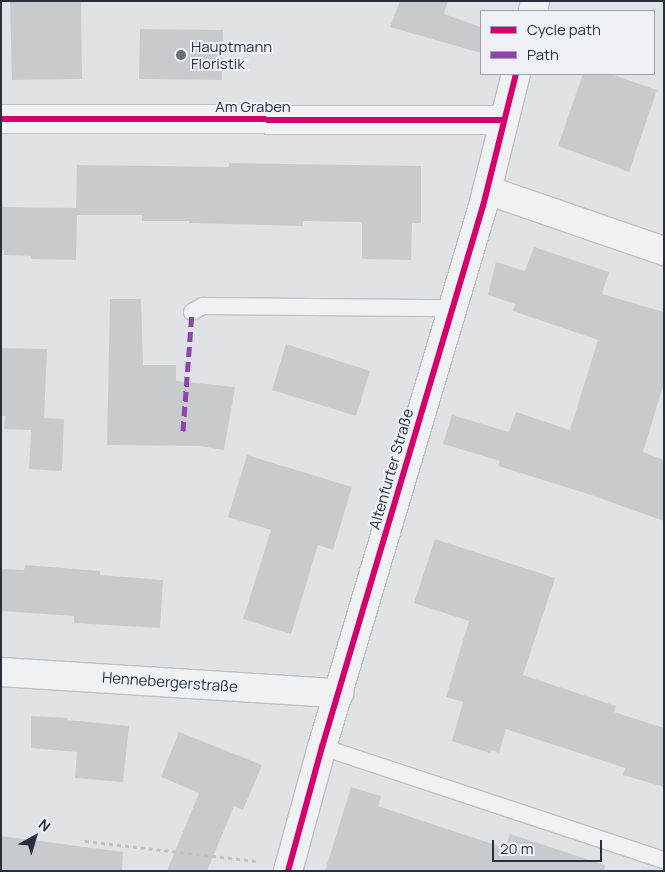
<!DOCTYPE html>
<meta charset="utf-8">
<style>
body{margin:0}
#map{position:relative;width:665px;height:872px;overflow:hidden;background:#e0e3e6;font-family:Manrope,sans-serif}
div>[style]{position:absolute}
.building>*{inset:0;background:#c8cbce}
.path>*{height:3px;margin-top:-1.5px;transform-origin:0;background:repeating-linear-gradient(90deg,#bfc1c6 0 4px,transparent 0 8px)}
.roads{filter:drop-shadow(1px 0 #bec1c4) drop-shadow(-1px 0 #bec1c4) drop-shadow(0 1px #bec1c4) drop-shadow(0 -1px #bec1c4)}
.lane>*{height:16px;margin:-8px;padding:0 8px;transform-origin:8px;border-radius:8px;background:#f0f1f2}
.street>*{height:28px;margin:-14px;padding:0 14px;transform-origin:14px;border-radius:14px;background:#f0f1f2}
.quiet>*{height:5px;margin-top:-2.5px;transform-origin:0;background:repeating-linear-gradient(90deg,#8e44ad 0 10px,transparent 0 15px)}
.cycleway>*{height:6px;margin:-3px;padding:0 3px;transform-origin:3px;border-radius:3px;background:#d6006c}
.dots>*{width:14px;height:14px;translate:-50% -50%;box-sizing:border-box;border:2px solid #eef1f6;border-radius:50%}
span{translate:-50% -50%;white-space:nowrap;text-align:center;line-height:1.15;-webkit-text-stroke:4px #eef1f6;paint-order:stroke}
.poi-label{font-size:15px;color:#27303f}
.left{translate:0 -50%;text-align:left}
.street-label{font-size:15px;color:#27303f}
.frame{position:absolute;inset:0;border:2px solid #27303f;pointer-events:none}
.legend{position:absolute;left:480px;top:10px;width:175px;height:65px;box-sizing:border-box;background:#eef1f6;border:1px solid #9ea4ad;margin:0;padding:6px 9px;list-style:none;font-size:15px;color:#27303f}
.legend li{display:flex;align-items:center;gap:10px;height:25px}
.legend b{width:25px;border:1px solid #9ea4ad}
.north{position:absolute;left:10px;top:812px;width:50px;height:50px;-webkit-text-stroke:4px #eef1f6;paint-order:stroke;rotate:39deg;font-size:14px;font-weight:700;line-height:20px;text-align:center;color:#27303f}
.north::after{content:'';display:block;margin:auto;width:18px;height:22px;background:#27303f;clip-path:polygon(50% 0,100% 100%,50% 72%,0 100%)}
.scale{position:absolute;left:492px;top:840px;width:110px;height:22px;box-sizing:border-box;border:2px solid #27303f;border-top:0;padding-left:6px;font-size:15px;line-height:18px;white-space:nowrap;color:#27303f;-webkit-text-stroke:4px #eef1f6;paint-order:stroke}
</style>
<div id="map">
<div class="building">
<div style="clip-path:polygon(10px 1px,81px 1px,82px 79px,12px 80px)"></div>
<div style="clip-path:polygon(400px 1px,448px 1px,444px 14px,481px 27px,481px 53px,390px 27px)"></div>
<div style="clip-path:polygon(140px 29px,223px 30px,222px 80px,139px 79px)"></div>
<div style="clip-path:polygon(583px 74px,611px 74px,657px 90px,629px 172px,558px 146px)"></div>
<div style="clip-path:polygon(229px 163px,421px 166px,421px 223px,412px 223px,411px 260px,362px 259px,362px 222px,303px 221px,303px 226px,189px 223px,189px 221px,142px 221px,142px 215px,77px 215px,76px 260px,31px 259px,31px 256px,4px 255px,4px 250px,1px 250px,1px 207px,76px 208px,77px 165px,229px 167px)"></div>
<div style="clip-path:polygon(534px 247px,609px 272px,602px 294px,664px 312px,664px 383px,643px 452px,664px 460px,664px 521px,591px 495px,498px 466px,500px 461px,443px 444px,452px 415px,509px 432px,516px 412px,570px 430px,598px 340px,513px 311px,515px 304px,488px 295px,496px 262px,525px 271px)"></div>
<div style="clip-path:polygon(110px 299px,141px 299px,143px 365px,176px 365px,176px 381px,235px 387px,224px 450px,200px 446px,107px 445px)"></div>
<div style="clip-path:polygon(286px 344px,370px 371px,356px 416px,272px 390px)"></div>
<div style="clip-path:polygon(1px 348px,47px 349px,44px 418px,64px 419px,62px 471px,29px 469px,31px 430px,4px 429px,5px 416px,1px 416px)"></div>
<div style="clip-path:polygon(247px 455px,352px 487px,333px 550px,318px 545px,291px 634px,243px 619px,271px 530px,228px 517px)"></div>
<div style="clip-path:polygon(435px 539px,555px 578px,523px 675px,616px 706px,614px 712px,664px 728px,664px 787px,623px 775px,625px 768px,506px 729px,499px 753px,491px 750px,490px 753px,452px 741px,463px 702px,446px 697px,469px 621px,414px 603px)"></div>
<div style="clip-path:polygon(25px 565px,100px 571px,100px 575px,163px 580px,160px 628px,74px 623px,74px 616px,1px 611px,1px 569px,24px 570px)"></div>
<div style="clip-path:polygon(31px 716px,68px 718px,67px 720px,129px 726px,123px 782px,75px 778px,77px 752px,31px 748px)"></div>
<div style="clip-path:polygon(179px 732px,262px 765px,243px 810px,234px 806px,207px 871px,167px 871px,199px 793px,161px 777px)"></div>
<div style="clip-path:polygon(351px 787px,381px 796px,378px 806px,441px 827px,505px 848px,510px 834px,605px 865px,604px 871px,325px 871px)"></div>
<div style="clip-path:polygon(1px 836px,123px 852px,122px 871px,1px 871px)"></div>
</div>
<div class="path">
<div style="left:85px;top:841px;width:172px;rotate:6.7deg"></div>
</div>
<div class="roads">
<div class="lane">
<div style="left:192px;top:312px;width:13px;rotate:-29deg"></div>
<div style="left:203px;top:306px;width:248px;rotate:0.5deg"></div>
<div style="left:322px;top:747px;width:360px;rotate:18.3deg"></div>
</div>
<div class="street">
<div style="left:533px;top:11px;width:10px;rotate:-79deg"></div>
<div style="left:1px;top:119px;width:503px;rotate:0.11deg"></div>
<div style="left:487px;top:190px;width:187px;rotate:19deg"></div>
<div style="left:1px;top:672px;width:339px;rotate:3.6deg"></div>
<div style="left:288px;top:871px;width:129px;rotate:-74.7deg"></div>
<div style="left:322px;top:747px;width:564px;rotate:-73.43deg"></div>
<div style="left:483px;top:206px;width:136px;rotate:-76deg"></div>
</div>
</div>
<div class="quiet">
<div style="left:183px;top:431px;width:119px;rotate:-85.7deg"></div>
</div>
<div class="cycleway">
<div style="left:1px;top:119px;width:503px;rotate:0.11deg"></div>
<div style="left:288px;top:871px;width:129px;rotate:-74.7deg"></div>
<div style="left:322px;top:747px;width:564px;rotate:-73.43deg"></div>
<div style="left:483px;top:206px;width:136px;rotate:-76deg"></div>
</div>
<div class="dots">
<div style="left:181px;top:55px;background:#686f79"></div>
</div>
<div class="poi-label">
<span class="left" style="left:191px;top:55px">Hauptmann<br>Floristik</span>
</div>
<div class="street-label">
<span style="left:253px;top:107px">Am Graben</span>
<span style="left:391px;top:469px;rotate:-74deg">Altenfurter Straße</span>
<span style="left:170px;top:682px;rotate:4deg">Hennebergerstraße</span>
</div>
<div class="frame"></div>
<ul class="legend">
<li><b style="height:6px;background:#d6006c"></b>Cycle path</li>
<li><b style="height:6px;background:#8e44ad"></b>Path</li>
</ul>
<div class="north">N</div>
<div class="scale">20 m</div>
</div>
